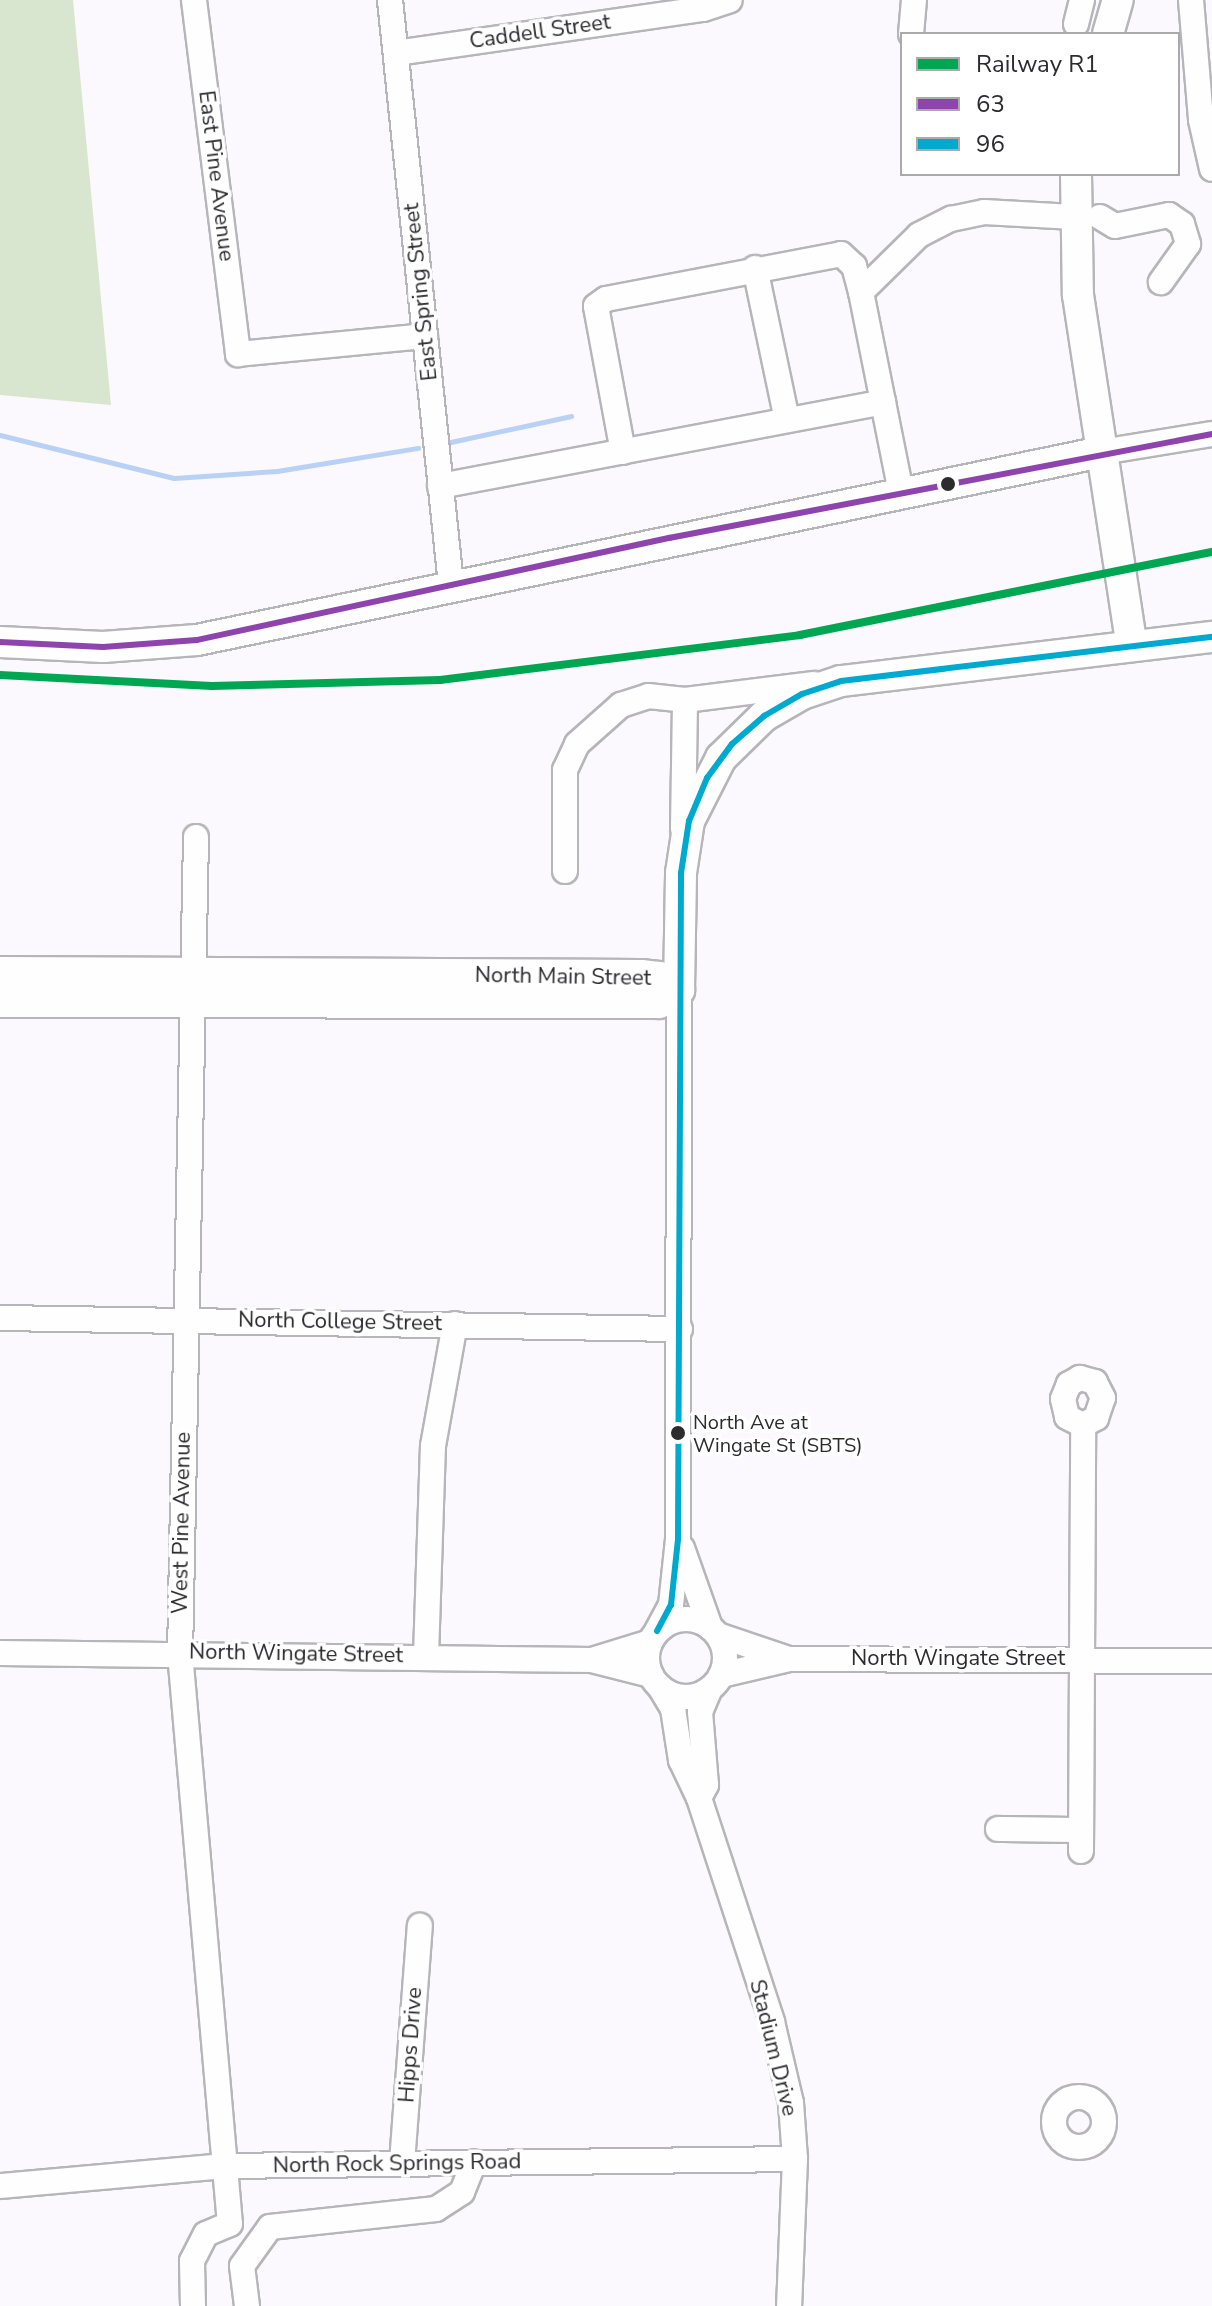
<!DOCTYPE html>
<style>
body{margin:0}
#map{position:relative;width:1212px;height:2306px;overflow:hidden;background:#fbf9fe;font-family:"Nunito Sans",sans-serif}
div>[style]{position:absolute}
.green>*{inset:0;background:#d8e6d0}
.stream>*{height:5px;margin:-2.5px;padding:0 2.5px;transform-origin:2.5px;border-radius:2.5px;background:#b9d1f4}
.roads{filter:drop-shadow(2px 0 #b6b5b9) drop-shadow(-2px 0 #b6b5b9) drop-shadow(0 2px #b6b5b9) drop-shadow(0 -2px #b6b5b9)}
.minor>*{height:24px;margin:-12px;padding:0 12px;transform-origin:12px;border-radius:12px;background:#fefeff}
.minor>.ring{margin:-12px;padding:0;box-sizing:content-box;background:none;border:24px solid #fefeff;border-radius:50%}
.major>*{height:30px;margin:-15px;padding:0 15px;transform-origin:15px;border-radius:15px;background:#fefeff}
.bus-1>*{height:6px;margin:-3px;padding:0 3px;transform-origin:3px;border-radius:3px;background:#8e44ad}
.bus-2>*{height:6px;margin:-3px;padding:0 3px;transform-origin:3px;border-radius:3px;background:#00a9ce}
.rail-1>*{height:8px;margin:-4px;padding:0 4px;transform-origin:4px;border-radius:4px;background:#00a651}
.dots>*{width:22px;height:22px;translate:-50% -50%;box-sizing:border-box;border:4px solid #fff;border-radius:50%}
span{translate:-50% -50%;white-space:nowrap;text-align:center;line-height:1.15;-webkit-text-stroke:7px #fff;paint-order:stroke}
.bus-label{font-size:20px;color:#2c2b2e}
.left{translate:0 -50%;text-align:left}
.street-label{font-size:22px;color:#2c2b2e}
.legend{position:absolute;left:900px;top:32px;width:280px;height:144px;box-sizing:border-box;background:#fff;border:2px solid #abaaab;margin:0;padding:10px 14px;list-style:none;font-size:24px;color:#2c2b2e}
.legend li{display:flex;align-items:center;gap:16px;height:40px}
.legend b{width:40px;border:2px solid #abaaab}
</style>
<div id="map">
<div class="green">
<div style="clip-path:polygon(0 0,73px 0,111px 405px,0 395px)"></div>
</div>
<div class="stream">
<div style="left:0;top:435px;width:179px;rotate:13.9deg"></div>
<div style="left:174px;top:478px;width:103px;rotate:-3.9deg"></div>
<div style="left:277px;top:471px;width:143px;rotate:-9.3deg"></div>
<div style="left:446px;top:443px;width:128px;rotate:-12.2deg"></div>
</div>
<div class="roads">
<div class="minor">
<div style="left:194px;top:0;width:357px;rotate:82.9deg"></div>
<div style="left:238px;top:354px;width:188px;rotate:-5.5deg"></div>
<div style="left:390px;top:0;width:587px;rotate:84.04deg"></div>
<div style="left:1191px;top:0;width:120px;rotate:85.2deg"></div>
<div style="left:1201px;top:120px;width:50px;rotate:77.3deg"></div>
<div style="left:1076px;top:24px;width:25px;rotate:-76deg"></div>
<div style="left:911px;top:34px;width:34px;rotate:-85deg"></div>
<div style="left:396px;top:53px;width:310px;rotate:-8.2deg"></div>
<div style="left:703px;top:9px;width:28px;rotate:-18deg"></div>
<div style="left:1100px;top:217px;width:17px;rotate:31deg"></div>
<div style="left:1115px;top:226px;width:55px;rotate:-11.5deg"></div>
<div style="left:1169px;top:215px;width:16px;rotate:35deg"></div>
<div style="left:1182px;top:224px;width:21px;rotate:73deg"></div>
<div style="left:1188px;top:244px;width:47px;rotate:125.4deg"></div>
<div style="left:755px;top:268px;width:155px;rotate:78.1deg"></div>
<div style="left:861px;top:292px;width:81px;rotate:-44.5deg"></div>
<div style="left:919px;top:235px;width:36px;rotate:-27deg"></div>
<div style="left:951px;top:219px;width:34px;rotate:-12deg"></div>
<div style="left:984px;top:212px;width:90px;rotate:3.2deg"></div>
<div style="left:623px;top:452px;width:148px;rotate:-100.5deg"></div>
<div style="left:596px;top:306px;width:12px;rotate:-35deg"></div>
<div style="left:606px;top:299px;width:239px;rotate:-10.8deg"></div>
<div style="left:841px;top:254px;width:18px;rotate:43deg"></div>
<div style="left:854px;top:266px;width:27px;rotate:75deg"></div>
<div style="left:861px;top:292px;width:204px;rotate:78.7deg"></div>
<div style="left:1102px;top:452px;width:111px;rotate:-9.3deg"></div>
<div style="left:440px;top:486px;width:451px;rotate:-10.7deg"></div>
<div style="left:683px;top:829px;width:129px;rotate:-89.1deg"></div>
<div style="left:685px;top:700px;width:130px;rotate:-7.1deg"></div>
<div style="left:196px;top:837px;width:816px;rotate:91.12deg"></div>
<div style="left:180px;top:1653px;width:573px;rotate:85deg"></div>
<div style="left:565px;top:871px;width:101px;rotate:-90deg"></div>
<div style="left:565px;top:770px;width:29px;rotate:-65deg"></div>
<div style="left:577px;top:744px;width:59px;rotate:-41.6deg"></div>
<div style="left:621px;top:705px;width:28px;rotate:-18deg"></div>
<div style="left:648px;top:696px;width:37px;rotate:6deg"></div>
<div style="left:0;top:1318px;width:680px;rotate:0.93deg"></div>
<div style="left:682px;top:1548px;width:84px;rotate:70.5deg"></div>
<div class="ring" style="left:647px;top:1619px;width:54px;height:54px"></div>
<div style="left:657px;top:1631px;width:30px;rotate:-62deg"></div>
<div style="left:671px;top:1605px;width:66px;rotate:-83.9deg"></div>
<div style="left:678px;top:1539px;width:549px;rotate:-89.9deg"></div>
<div style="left:718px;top:1635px;width:75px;rotate:18.7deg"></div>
<div style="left:0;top:1653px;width:592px;rotate:0.68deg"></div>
<div style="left:592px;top:1660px;width:61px;rotate:14.3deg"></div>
<div style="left:426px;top:1656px;width:210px;rotate:-88.1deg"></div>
<div style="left:433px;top:1446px;width:124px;rotate:-79.8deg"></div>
<div style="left:592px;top:1660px;width:61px;rotate:-17.2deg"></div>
<div style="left:721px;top:1675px;width:70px;rotate:-13.2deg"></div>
<div style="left:789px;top:1659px;width:423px;rotate:0.3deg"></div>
<div style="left:660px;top:1687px;width:26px;rotate:59deg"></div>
<div style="left:673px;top:1709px;width:52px;rotate:81.1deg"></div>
<div style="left:681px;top:1760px;width:42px;rotate:64.7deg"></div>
<div style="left:699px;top:1798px;width:236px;rotate:71.9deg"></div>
<div style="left:772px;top:2022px;width:83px;rotate:76.8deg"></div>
<div style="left:791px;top:2103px;width:56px;rotate:85.9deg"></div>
<div style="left:795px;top:2159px;width:147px;rotate:92.3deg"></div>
<div style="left:699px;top:1798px;width:15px;rotate:-62deg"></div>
<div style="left:706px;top:1785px;width:73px;rotate:-94.7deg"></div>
<div style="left:700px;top:1712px;width:25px;rotate:-67deg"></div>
<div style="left:998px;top:1829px;width:82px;rotate:0.7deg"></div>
<div style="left:1081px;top:1851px;width:426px;rotate:-89.7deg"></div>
<div style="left:1083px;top:1425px;width:15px;rotate:-28deg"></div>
<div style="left:1096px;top:1418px;width:21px;rotate:-71deg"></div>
<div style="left:1103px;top:1398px;width:18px;rotate:-117deg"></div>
<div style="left:1095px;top:1382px;width:16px;rotate:-165deg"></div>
<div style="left:1080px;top:1378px;width:13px;rotate:151deg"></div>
<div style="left:1069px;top:1384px;width:16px;rotate:112deg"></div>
<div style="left:1063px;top:1399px;width:18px;rotate:77deg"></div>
<div style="left:1067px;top:1417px;width:18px;rotate:27deg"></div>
<div class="ring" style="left:1054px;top:2097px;width:26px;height:26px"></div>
<div style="left:402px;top:2163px;width:238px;rotate:-85.7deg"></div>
<div style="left:0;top:2186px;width:225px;rotate:-5.1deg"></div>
<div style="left:224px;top:2166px;width:571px;rotate:-0.7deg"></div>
<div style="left:193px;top:2306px;width:45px;rotate:-91.3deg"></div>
<div style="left:192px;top:2261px;width:30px;rotate:-63deg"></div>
<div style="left:206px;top:2234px;width:26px;rotate:-23deg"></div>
<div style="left:247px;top:2306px;width:40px;rotate:-97.1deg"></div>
<div style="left:242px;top:2266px;width:48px;rotate:-54.3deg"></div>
<div style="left:270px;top:2227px;width:167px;rotate:-6.2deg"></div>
<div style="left:436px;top:2209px;width:31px;rotate:-33deg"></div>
<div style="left:462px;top:2192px;width:32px;rotate:-68deg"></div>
</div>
<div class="major">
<div style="left:1108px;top:34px;width:35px;rotate:-74deg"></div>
<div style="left:1076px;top:174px;width:121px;rotate:89.1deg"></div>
<div style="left:1078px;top:295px;width:355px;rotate:81.3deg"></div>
<div style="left:0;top:642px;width:103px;rotate:2.8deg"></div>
<div style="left:103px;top:647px;width:94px;rotate:-4.3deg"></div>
<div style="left:197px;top:640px;width:924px;rotate:-11.74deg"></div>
<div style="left:0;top:972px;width:641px;rotate:0.27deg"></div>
<div style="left:641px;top:975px;width:18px;rotate:6deg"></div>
<div style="left:659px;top:977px;width:24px;rotate:33deg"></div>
<div style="left:679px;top:990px;width:117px;rotate:-89deg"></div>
<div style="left:681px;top:873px;width:53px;rotate:-81.3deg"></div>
<div style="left:689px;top:821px;width:71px;rotate:-63.1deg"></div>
<div style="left:721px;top:758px;width:60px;rotate:-44.3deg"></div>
<div style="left:764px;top:716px;width:44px;rotate:-30.1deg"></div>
<div style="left:802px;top:694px;width:41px;rotate:-18.4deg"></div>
<div style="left:841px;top:681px;width:374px;rotate:-6.8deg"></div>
<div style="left:0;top:1002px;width:659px;rotate:0.09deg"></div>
<div style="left:659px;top:1003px;width:24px;rotate:-33deg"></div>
</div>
</div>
<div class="bus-1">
<div style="left:0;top:642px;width:103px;rotate:2.8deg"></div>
<div style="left:103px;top:647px;width:94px;rotate:-4.3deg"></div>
<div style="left:197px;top:640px;width:483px;rotate:-12.2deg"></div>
<div style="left:669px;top:538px;width:553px;rotate:-10.84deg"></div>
</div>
<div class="bus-2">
<div style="left:657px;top:1631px;width:30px;rotate:-62deg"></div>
<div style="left:671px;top:1605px;width:66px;rotate:-83.9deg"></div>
<div style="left:678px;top:1539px;width:666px;rotate:-89.74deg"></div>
<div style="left:681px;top:873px;width:53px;rotate:-81.3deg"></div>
<div style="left:689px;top:821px;width:47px;rotate:-67.3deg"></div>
<div style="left:707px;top:778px;width:42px;rotate:-53.7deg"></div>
<div style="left:732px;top:744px;width:43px;rotate:-41.2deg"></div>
<div style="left:764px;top:716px;width:44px;rotate:-30.1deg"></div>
<div style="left:802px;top:694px;width:41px;rotate:-18.4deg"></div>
<div style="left:841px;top:681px;width:374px;rotate:-6.8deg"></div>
</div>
<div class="rail-1">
<div style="left:0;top:675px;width:212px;rotate:3deg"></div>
<div style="left:212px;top:686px;width:228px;rotate:-1.5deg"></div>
<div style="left:440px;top:680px;width:363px;rotate:-7.1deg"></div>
<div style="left:800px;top:635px;width:420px;rotate:-11.4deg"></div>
</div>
<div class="dots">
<div style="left:948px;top:484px;background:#2c2b2e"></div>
<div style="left:678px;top:1433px;background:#2c2b2e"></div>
</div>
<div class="bus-label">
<span class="left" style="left:693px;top:1434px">North Ave at<br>Wingate St (SBTS)</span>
</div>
<div class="street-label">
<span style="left:540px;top:32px;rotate:-8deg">Caddell Street</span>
<span style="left:216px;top:176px;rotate:83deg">East Pine Avenue</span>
<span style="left:421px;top:292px;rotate:-96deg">East Spring Street</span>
<span style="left:563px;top:977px;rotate:1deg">North Main Street</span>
<span style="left:340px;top:1322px;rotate:1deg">North College Street</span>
<span style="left:182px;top:1523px;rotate:-89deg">West Pine Avenue</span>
<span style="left:296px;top:1654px;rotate:1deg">North Wingate Street</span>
<span style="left:958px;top:1659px">North Wingate Street</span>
<span style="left:411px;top:2045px;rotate:-86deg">Hipps Drive</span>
<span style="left:773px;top:2048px;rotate:76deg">Stadium Drive</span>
<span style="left:397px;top:2164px;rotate:-1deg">North Rock Springs Road</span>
</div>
<ul class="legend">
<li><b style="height:10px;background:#00a651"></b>Railway R1</li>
<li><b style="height:10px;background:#8e44ad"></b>63</li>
<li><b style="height:10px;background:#00a9ce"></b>96</li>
</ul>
</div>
